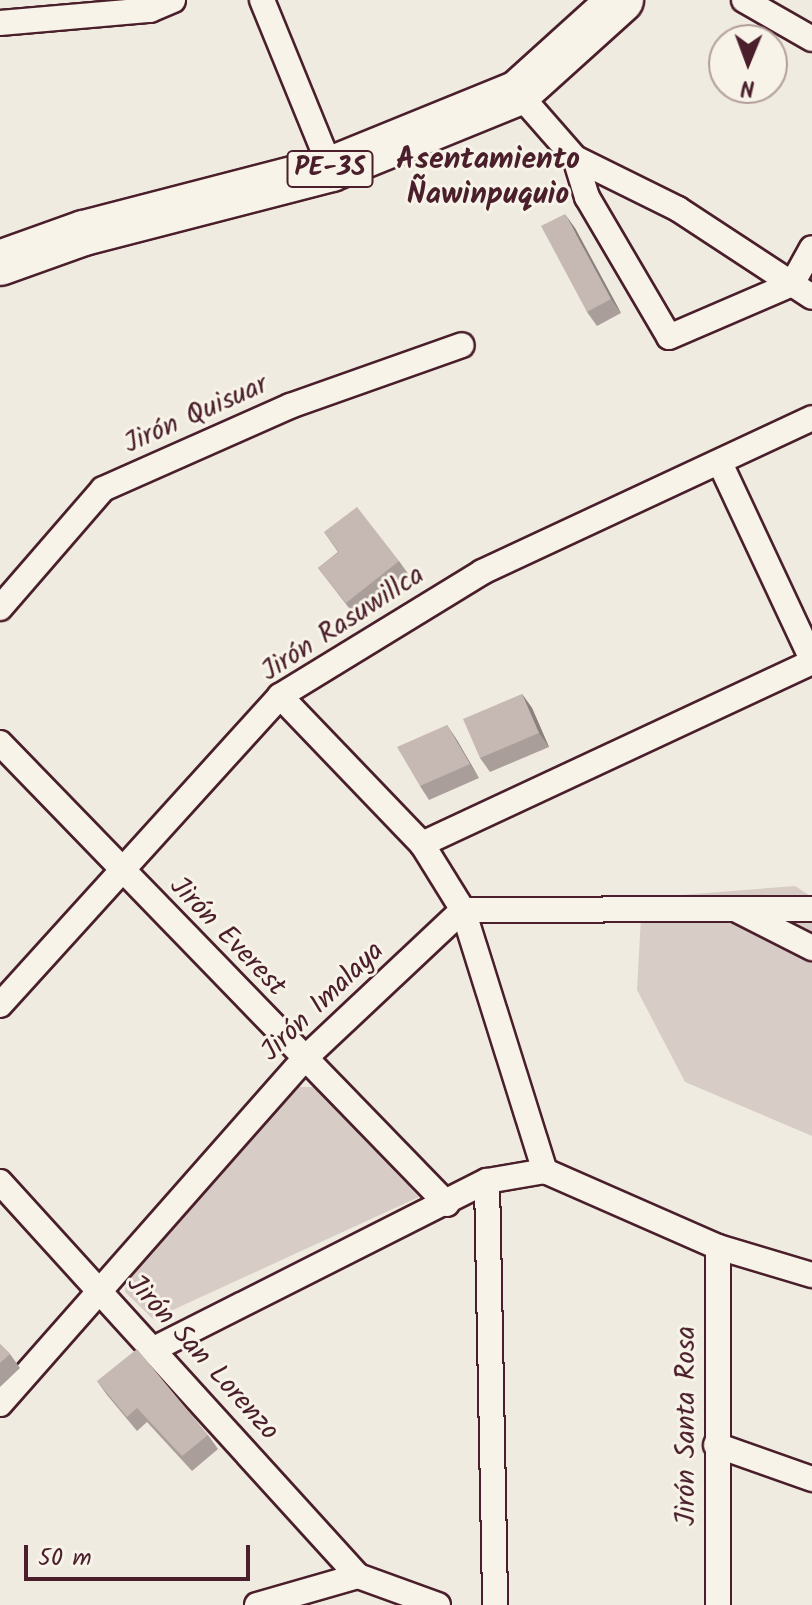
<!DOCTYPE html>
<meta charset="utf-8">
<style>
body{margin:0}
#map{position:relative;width:812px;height:1605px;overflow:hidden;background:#f0ebe0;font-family:Kalam,sans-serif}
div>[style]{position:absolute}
.green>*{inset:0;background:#d8cdc6}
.roads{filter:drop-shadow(2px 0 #4a1f2b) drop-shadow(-2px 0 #4a1f2b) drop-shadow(0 2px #4a1f2b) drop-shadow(0 -2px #4a1f2b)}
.street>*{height:24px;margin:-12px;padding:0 12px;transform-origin:12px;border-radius:12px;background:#f7f3e8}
.highway>*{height:44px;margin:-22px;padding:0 22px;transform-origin:22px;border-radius:22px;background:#f7f3e8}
.wall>*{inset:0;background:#aa9e9a}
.shaded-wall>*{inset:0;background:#8b817d}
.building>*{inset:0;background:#c6b8b3}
span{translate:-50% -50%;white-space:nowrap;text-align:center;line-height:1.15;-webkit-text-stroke:6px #f7f3e8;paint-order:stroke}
.shield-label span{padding:2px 6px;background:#f7f3e8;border:2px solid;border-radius:6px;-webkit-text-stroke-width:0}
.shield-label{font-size:26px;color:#4a1f2b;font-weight:700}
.street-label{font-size:28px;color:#4a1f2b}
.neighbourhood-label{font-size:30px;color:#4a1f2b;font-weight:700}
.north{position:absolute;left:708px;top:24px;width:80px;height:80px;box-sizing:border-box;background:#f7f3e8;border:2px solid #b29e9c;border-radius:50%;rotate:181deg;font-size:22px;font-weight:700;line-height:32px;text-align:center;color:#4a1f2b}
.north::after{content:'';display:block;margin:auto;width:28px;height:36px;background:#4a1f2b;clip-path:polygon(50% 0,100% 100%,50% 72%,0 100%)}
.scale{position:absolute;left:24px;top:1545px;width:226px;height:36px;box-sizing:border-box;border:4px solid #4a1f2b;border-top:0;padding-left:10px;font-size:24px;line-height:28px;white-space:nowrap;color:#4a1f2b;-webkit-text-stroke:6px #f7f3e8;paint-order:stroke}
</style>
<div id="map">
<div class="green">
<div style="clip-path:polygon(795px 886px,812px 897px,812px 1136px,685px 1082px,637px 990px,642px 898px)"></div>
<div style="clip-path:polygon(298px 1087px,314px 1087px,419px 1197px,153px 1319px,125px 1292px,127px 1272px)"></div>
</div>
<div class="roads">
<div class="street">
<div style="left:262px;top:0;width:183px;rotate:67.8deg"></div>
<div style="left:744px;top:0;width:78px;rotate:29.8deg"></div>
<div style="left:0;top:23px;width:151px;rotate:-5deg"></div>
<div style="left:150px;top:10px;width:25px;rotate:-23deg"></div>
<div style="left:518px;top:93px;width:86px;rotate:48.8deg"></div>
<div style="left:575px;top:158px;width:41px;rotate:72.9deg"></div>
<div style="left:587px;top:197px;width:162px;rotate:59.6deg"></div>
<div style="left:669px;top:337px;width:134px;rotate:-23.3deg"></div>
<div style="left:792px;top:284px;width:41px;rotate:-60.9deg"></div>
<div style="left:575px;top:158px;width:115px;rotate:26.3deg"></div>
<div style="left:678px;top:209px;width:160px;rotate:33.3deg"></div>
<div style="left:720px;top:463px;width:217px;rotate:64.9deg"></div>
<div style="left:0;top:608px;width:157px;rotate:-49.1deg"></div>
<div style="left:103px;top:489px;width:205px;rotate:-23.9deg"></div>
<div style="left:290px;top:406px;width:182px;rotate:-19.5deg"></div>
<div style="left:280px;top:696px;width:205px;rotate:46.2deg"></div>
<div style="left:422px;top:844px;width:78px;rotate:58.2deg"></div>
<div style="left:463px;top:910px;width:274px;rotate:72.6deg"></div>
<div style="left:0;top:743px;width:642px;rotate:45.88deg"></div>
<div style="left:422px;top:844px;width:430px;rotate:-25deg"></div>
<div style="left:739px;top:911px;width:82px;rotate:26.9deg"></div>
<div style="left:0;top:1005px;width:417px;rotate:-47.8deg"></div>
<div style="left:280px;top:696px;width:237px;rotate:-31.5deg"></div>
<div style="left:482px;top:572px;width:364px;rotate:-25deg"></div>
<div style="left:487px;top:1181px;width:424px;rotate:88.9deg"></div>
<div style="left:0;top:1182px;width:532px;rotate:47.74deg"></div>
<div style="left:718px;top:1247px;width:358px;rotate:90deg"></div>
<div style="left:154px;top:1349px;width:373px;rotate:-26.8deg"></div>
<div style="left:487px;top:1181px;width:59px;rotate:-9.8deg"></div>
<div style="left:545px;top:1171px;width:189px;rotate:23.7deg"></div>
<div style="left:718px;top:1247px;width:98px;rotate:16.6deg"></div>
<div style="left:0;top:1404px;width:458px;rotate:-48.6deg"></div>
<div style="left:303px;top:1060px;width:219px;rotate:-43.2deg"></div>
<div style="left:463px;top:910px;width:349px;rotate:-0.2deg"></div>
<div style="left:716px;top:1445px;width:102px;rotate:19.5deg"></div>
<div style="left:257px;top:1605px;width:105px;rotate:-16deg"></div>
<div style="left:358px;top:1576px;width:85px;rotate:19.9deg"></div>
</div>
<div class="highway">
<div style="left:0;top:263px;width:89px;rotate:-19.7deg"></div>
<div style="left:84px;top:233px;width:255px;rotate:-14.5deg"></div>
<div style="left:331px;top:169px;width:202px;rotate:-22.1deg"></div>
<div style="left:518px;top:93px;width:139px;rotate:-42.1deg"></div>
</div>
</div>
<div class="wall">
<div style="clip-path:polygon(575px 228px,621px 313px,597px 326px,587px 312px)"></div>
<div style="clip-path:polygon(324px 532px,399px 561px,409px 575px,356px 617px,318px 568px,338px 552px)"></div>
<div style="clip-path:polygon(522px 694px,532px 708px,549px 747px,490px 772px,480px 758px)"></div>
<div style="clip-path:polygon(447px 725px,479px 778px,429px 800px,420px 786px)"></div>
<div style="clip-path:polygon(0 1344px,10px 1354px,20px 1368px,0 1387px)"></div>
<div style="clip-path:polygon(97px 1381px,208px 1435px,218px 1449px,192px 1471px,147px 1422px,137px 1431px,107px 1395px)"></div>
</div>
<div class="shaded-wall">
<div style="clip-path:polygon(565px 214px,575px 228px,621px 313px,611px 299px)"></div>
<div style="clip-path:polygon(522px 694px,532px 708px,549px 747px,539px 733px)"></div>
<div style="clip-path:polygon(447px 725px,457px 740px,479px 778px,470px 764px)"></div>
</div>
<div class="building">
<div style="clip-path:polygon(565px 214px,611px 299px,587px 312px,541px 226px)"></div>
<div style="clip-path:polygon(357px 507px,399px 561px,346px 603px,318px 568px,339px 552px,324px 532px)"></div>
<div style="clip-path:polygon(522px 694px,539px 733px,480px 758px,463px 719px)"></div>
<div style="clip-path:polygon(447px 725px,470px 764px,420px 786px,397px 747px)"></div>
<div style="clip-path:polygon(0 1344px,10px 1354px,0 1363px)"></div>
<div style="clip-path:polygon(137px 1349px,208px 1435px,182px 1456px,137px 1408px,127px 1417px,97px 1381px)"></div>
</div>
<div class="shield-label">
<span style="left:330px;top:169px">PE-3S</span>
</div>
<div class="street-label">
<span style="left:196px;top:415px;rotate:-24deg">Jirón Quisuar</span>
<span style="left:343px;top:624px;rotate:-33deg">Jirón Rasuwillca</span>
<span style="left:227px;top:937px;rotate:46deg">Jirón Everest</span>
<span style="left:323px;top:1002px;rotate:-44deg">Jirón Imalaya</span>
<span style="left:202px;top:1358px;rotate:48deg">Jirón San Lorenzo</span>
<span style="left:687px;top:1426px;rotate:-90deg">Jirón Santa Rosa</span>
</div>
<div class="neighbourhood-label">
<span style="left:488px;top:177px">Asentamiento<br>Ñawinpuquio</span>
</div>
<div class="north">N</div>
<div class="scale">50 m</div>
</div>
